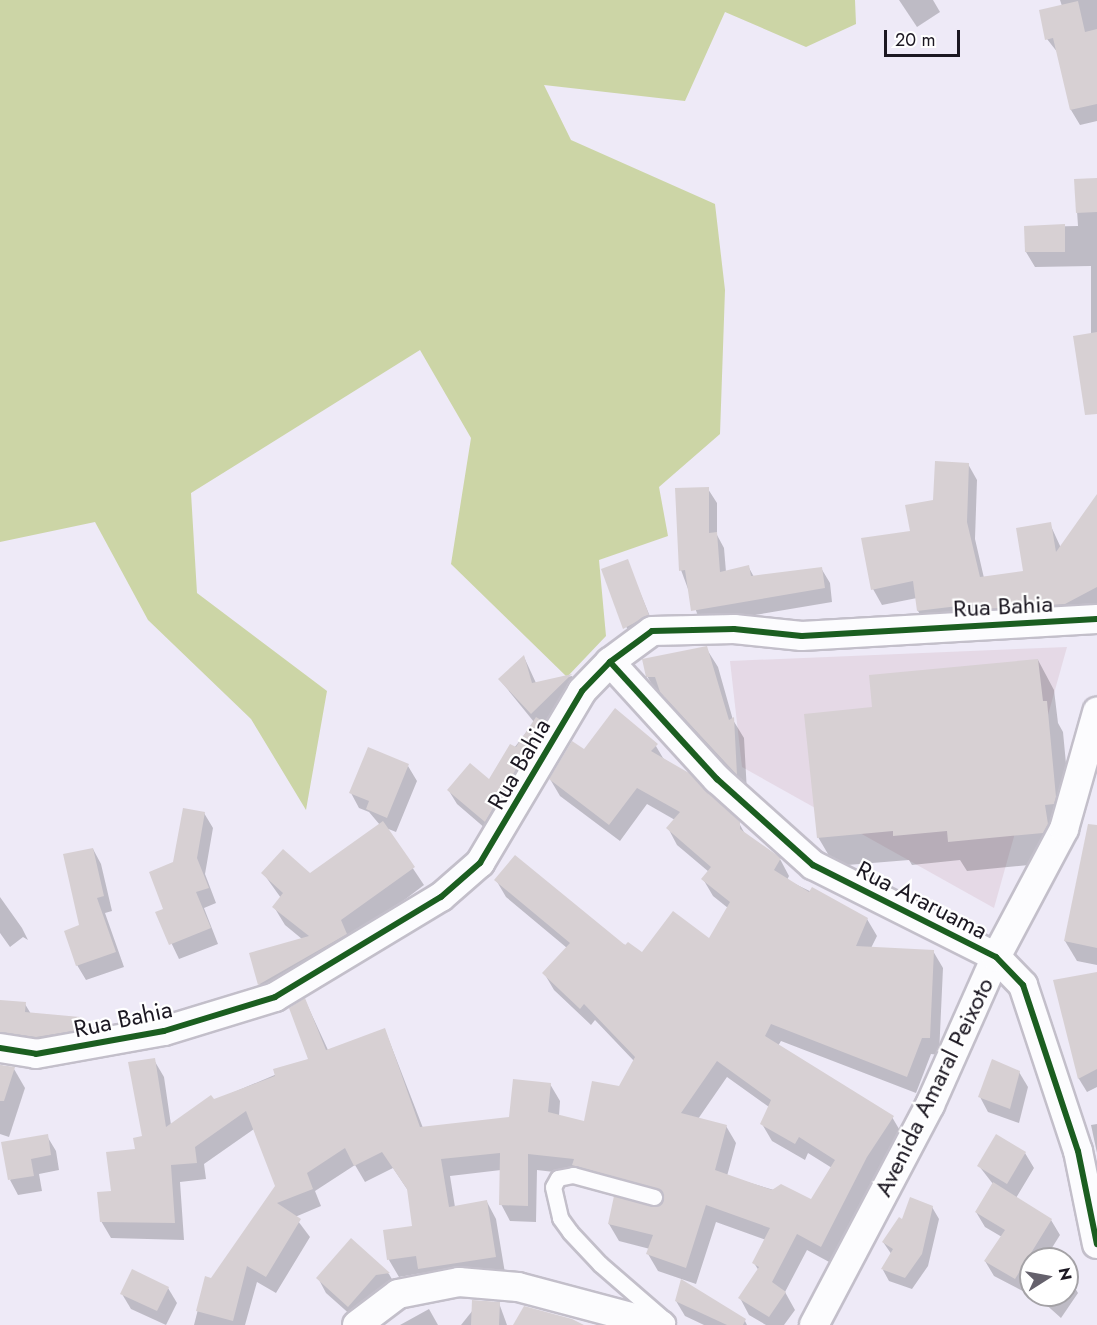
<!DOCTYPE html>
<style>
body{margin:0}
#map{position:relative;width:1097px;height:1325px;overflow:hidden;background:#eeeaf7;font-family:Jost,sans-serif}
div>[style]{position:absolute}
.commercial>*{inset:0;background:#e5d9e6}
.forest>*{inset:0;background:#ccd5a6}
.shadow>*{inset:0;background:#0003}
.building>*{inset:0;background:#d7d0d3}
.roads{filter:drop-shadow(2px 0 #c3bfca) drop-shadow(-2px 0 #c3bfca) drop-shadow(0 2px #c3bfca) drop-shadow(0 -2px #c3bfca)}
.lane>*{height:15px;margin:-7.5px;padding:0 7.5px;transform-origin:7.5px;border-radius:7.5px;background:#fcfcfe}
.street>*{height:28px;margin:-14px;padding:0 14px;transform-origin:14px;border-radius:14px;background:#fcfcfe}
.cycleway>*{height:6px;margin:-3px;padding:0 3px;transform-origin:3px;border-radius:3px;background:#1b5e20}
span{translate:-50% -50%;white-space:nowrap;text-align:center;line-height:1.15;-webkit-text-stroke:4.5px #fff;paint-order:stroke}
.street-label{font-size:24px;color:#1b1721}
.north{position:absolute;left:1019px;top:1247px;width:60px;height:60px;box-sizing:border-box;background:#fff;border:2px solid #a4a2a6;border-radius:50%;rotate:79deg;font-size:16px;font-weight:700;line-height:24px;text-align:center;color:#1b1721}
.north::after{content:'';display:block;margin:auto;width:21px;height:27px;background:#65616c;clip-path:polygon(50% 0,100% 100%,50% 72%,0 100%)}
.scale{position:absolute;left:884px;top:30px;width:76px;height:27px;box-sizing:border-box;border:3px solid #1b1721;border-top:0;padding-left:8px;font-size:18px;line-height:21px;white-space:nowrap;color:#1b1721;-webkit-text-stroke:4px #fff;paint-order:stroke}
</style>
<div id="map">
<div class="commercial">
<div style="clip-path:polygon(1067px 647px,994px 908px,742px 767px,730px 661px)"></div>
</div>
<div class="forest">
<div style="clip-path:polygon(0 0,855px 0,856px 24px,806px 47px,725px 12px,685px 101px,544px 85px,571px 140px,715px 204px,725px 290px,720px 434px,659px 487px,668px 536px,599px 560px,606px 636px,567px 677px,451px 564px,471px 438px,420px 350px,191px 493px,197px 593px,327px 691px,306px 810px,251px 719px,148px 620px,95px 522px,0 542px)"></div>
</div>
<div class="shadow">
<div style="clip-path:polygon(899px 0,933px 0,940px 12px,917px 27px)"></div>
<div style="clip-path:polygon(1060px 0,1097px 0,1097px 121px,1080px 125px,1071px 110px,1058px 53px,1047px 39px,1062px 6px)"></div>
<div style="clip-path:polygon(1097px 179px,1097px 399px,1091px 335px,1091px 266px,1035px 267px,1026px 252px,1026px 227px,1078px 226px,1075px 181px)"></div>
<div style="clip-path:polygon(968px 464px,977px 480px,975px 539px,984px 578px,1025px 572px,1050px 524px,1061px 548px,1097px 516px,1097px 607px,927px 626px,918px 611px,917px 598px,882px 605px,873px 589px,934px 502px)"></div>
<div style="clip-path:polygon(708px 489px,717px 503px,717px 535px,724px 548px,726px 572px,748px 566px,754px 577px,821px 568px,830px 583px,832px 602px,701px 624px,681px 570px)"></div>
<div style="clip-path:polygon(627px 561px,656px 631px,633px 643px,603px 570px)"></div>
<div style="clip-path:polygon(706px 648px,718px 667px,733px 720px,744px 738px,747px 792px,673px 711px,664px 696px,659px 696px,647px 676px)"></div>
<div style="clip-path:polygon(524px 657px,536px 683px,572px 676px,580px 690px,544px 725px,551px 737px,493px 835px,457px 804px,449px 791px,489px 781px,534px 722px,500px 680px)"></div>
<div style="clip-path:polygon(1038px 660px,1054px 690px,1058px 723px,1063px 732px,1072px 827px,1060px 862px,967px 871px,960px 860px,912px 865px,909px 860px,835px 866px,818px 837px,874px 708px)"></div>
<div style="clip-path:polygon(evenodd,653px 741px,663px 758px,739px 823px,745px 834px,780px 859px,789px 876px,787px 880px,867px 919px,877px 936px,871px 948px,933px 951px,943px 968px,939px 1055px,931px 1054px,916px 1093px,781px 1041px,778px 1046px,892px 1117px,902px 1134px,876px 1174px,831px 1263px,807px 1250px,785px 1292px,795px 1310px,784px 1325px,766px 1325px,749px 1315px,740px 1298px,759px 1271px,754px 1263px,766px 1240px,716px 1222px,696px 1284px,658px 1271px,648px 1254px,650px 1249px,619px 1241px,609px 1224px,661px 1204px,583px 1182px,579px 1175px,537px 1170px,536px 1222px,510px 1221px,501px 1204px,501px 1170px,450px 1176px,455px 1207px,487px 1202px,496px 1219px,505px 1273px,429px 1285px,422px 1273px,399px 1277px,389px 1260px,385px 1231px,414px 1227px,409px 1192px,393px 1168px,365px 1182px,355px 1165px,315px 1191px,321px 1206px,295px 1217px,310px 1237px,276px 1293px,257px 1282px,245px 1325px,194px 1325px,206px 1278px,212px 1280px,276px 1186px,254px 1129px,204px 1164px,206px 1179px,180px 1182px,184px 1240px,111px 1238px,101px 1221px,144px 1137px,154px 1060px,164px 1077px,171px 1125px,213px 1101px,310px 1060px,305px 1000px,328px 1050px,385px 1030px,423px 1128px,510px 1118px,550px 1084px,560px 1101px,559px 1116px,585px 1123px,619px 1088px,634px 1061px,595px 1020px,591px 1025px,554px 990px,544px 973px,567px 948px,506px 897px,496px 880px,643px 954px,709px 941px,728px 908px,713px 896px,703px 879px,709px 872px,677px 845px,668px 828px,675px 820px,647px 804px,620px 841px,560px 796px,550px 779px,584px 751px,653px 741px,727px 1077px,769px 1107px,762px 1124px,772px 1141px,805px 1160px,808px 1153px,832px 1168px,811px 1201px,727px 1176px,736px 1143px,726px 1126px,698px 1119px,727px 1077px)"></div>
<div style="clip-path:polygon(408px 766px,417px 781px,396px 832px,386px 828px,424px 885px,270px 1002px,259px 984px,251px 954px,302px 939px,285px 925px,274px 907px,281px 898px,263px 873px,310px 875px,380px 825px,369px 812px,359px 808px,351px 793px)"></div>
<div style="clip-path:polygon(204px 813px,213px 828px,205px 874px,216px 903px,204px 908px,218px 944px,179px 959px,157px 913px,165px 910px,175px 864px)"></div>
<div style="clip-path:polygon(1097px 834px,1097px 965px,1077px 961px,1065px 941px)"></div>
<div style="clip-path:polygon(93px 849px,101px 864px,112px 911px,105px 913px,124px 967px,86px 980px,77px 965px)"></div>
<div style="clip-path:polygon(0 897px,22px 928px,28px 940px,23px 937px,10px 947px,0 933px)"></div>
<div style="clip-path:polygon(1097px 974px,1097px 1087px,1087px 1092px,1079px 1079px,1055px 981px)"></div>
<div style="clip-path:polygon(0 1001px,25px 1004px,31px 1014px,79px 1018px,90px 1038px,0 1056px)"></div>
<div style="clip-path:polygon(0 1065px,14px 1069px,25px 1088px,9px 1137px,0 1134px)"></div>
<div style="clip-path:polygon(1019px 1072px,1028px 1087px,1019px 1123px,988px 1112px,980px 1097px)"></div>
<div style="clip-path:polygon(1097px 1124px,1097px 1153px,1091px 1125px)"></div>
<div style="clip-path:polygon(47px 1136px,56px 1151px,59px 1170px,39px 1174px,42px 1191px,18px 1195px,10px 1180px)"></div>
<div style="clip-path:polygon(997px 1136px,1025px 1153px,1034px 1168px,1016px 1198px,1051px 1220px,1060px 1235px,1045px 1259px,1031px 1259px,1031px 1295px,1067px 1295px,1069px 1278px,1078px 1293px,1061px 1318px,1042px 1301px,994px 1276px,985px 1261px,1002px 1237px,985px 1227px,976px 1212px,993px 1184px,979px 1166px)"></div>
<div style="clip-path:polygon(932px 1207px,939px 1219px,928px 1266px,912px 1289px,889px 1281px,883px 1270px,892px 1255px,883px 1242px,903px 1221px)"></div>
<div style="clip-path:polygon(351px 1240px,389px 1274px,397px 1288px,353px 1317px,326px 1293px,318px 1278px)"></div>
<div style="clip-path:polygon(168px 1288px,177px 1303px,166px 1325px,131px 1309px,122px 1294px)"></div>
<div style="clip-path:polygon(676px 1301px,745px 1321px,747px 1325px,704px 1325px,685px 1316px)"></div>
<div style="clip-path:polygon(499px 1303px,507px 1325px,461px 1325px,473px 1310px)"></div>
<div style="clip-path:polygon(429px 1309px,438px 1325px,400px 1325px)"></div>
</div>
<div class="building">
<div style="clip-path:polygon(1078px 1px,1085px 32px,1097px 29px,1097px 104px,1070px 110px,1053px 38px,1045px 40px,1039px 10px)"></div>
<div style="clip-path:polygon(1097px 178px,1097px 212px,1076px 213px,1074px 179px)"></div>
<div style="clip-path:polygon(1065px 224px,1065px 252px,1025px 252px,1024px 226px)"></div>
<div style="clip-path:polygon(1097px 332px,1097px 414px,1085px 415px,1073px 336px)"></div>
<div style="clip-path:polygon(935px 461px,969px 463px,967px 522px,980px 577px,1023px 571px,1016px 528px,1051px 522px,1056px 552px,1097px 494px,1097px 587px,1065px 604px,984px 609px,983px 603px,917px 611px,913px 581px,871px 590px,861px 538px,910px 531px,905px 505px,933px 500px)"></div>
<div style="clip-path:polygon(709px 487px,709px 533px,717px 532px,720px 572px,749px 565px,751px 576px,822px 567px,825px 588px,691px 611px,685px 570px,679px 571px,675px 488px)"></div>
<div style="clip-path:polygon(628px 559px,649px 615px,623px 629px,601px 569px)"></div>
<div style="clip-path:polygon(707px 646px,729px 720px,734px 717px,737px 775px,660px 692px,655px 677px,646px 677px,642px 659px)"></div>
<div style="clip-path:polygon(524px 655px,532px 683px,572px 674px,531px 714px,498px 679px)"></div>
<div style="clip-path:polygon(1038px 659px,1043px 701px,1047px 701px,1056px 797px,1054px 804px,1045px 805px,1048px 824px,1043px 833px,948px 842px,947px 831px,893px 836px,893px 831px,817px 838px,804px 714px,872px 707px,869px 675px)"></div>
<div style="clip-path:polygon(evenodd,615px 708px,658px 744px,651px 751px,689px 773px,740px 822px,740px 829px,781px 858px,774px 870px,809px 892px,812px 887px,868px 918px,856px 946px,934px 950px,930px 1038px,922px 1038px,907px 1077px,771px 1024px,765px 1036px,894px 1116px,867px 1157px,821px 1247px,797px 1234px,772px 1282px,786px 1292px,769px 1317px,738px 1298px,759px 1267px,752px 1263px,770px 1228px,706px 1205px,686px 1268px,646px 1254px,653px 1235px,608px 1224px,614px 1196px,656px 1206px,663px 1199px,660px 1190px,572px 1165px,574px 1159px,528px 1154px,528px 1206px,499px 1205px,500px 1153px,441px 1159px,449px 1207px,487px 1200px,496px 1257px,418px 1269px,416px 1256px,387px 1260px,383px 1230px,412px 1226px,407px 1189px,382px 1152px,354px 1166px,345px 1148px,307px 1173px,313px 1189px,277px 1203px,301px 1219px,266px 1277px,247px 1266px,233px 1321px,196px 1311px,205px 1276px,211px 1278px,275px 1186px,246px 1111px,195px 1147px,197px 1163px,171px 1165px,175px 1223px,100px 1222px,97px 1192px,111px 1191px,106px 1152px,135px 1149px,133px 1138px,142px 1136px,128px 1062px,155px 1058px,166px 1127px,211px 1095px,214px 1099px,275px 1076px,273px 1069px,308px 1059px,289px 1008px,305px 998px,326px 1050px,385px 1028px,420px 1127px,509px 1117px,513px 1079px,551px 1083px,548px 1112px,584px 1121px,592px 1081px,619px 1086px,635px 1057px,584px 1004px,580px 1009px,542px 973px,570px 943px,494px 880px,515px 855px,625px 945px,628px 942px,642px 952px,673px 911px,709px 938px,730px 902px,701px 879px,711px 867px,666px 828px,680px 812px,637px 788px,609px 825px,549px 779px,572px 741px,584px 749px,615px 708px,717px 1061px,771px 1100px,760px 1124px,795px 1144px,799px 1137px,835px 1160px,811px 1199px,781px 1184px,772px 1190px,715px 1170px,727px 1125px,681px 1113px,717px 1061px)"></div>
<div style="clip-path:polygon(536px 717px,544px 722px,485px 822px,447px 790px,470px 763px,489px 779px,510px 744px,516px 747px)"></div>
<div style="clip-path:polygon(368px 747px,409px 764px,387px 818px,366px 809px,369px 801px,349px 793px)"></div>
<div style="clip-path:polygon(183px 808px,205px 812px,197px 858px,209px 888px,196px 892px,211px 928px,169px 945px,155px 912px,163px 909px,149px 872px,173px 862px)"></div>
<div style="clip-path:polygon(383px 821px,415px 867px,341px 920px,347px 934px,258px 985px,249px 953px,309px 936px,272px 907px,283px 893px,261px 873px,283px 849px,310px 873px)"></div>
<div style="clip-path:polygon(1088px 824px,1097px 825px,1097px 948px,1064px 941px)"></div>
<div style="clip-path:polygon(93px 848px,104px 896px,97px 898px,116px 952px,76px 966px,64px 931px,79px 925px,63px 854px)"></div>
<div style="clip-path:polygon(1097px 972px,1097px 1069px,1078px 1079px,1053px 980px)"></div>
<div style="clip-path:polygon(0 1000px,26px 1002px,25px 1012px,80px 1017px,79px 1030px,36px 1037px,0 1032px)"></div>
<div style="clip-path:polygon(992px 1059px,1020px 1071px,1010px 1109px,978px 1097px)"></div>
<div style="clip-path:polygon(0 1065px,15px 1067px,4px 1101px,0 1101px)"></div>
<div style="clip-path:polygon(48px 1134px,51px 1155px,31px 1159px,34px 1176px,8px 1180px,1px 1142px)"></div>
<div style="clip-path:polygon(996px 1134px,1026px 1152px,1007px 1184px,977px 1166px)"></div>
<div style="clip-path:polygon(993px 1182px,1052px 1219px,1015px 1279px,984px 1261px,1005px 1230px,975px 1212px)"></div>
<div style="clip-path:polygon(910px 1197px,933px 1206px,922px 1254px,905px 1278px,881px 1269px,893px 1249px,882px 1242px,899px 1217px,902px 1219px)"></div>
<div style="clip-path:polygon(351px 1238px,390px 1273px,376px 1275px,348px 1307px,316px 1278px)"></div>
<div style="clip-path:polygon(132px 1269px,169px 1287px,157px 1311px,120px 1294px)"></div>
<div style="clip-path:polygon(681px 1279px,746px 1319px,743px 1325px,727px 1325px,675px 1301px)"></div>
<div style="clip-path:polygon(472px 1300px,500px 1302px,499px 1325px,471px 1325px)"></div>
<div style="clip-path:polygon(524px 1306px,572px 1319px,584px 1325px,513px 1325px)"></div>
</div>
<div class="roads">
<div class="lane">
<div style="left:654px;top:1197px;width:84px;rotate:-164.8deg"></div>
<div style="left:573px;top:1175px;width:15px;rotate:169deg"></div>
<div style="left:558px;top:1178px;width:10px;rotate:119deg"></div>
<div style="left:553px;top:1187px;width:32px;rotate:77deg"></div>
<div style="left:560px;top:1218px;width:17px;rotate:54deg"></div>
<div style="left:570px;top:1232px;width:44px;rotate:46.8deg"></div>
<div style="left:600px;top:1264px;width:89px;rotate:40.9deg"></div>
</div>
<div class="street">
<div style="left:610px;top:662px;width:159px;rotate:47.6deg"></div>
<div style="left:717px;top:779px;width:129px;rotate:41.9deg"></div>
<div style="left:813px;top:865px;width:205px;rotate:26.7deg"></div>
<div style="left:996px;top:957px;width:39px;rotate:46deg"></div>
<div style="left:1023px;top:985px;width:175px;rotate:71.7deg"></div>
<div style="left:1078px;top:1151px;width:95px;rotate:78.5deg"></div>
<div style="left:0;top:1048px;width:36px;rotate:9deg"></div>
<div style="left:36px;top:1054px;width:130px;rotate:-10.2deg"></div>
<div style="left:164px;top:1031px;width:116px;rotate:-17deg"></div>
<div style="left:275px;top:997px;width:194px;rotate:-31.1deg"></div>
<div style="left:441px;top:897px;width:52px;rotate:-41.1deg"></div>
<div style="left:480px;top:863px;width:200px;rotate:-59.3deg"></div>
<div style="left:582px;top:691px;width:40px;rotate:-46deg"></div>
<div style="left:610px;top:662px;width:52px;rotate:-36.4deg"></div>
<div style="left:652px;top:631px;width:82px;rotate:-1.4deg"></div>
<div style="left:734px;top:629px;width:68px;rotate:5.9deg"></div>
<div style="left:802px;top:636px;width:295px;rotate:-3.3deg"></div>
<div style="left:357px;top:1325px;width:51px;rotate:-37.1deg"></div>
<div style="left:398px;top:1294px;width:62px;rotate:-11.1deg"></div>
<div style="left:459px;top:1282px;width:59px;rotate:4.8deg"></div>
<div style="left:518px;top:1287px;width:148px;rotate:14.9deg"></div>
<div style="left:814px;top:1325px;width:249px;rotate:-62.2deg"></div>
<div style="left:930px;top:1105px;width:162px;rotate:-66deg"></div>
<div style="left:996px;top:957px;width:145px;rotate:-62deg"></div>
<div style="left:1064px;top:829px;width:122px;rotate:-74.2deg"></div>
</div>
</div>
<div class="cycleway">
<div style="left:610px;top:662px;width:159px;rotate:47.6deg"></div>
<div style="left:717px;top:779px;width:129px;rotate:41.9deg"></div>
<div style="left:813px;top:865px;width:205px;rotate:26.7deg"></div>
<div style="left:996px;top:957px;width:39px;rotate:46deg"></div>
<div style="left:1023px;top:985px;width:175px;rotate:71.7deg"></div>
<div style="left:1078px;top:1151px;width:95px;rotate:78.5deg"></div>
<div style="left:0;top:1048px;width:36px;rotate:9deg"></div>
<div style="left:36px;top:1054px;width:130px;rotate:-10.2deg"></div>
<div style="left:164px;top:1031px;width:116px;rotate:-17deg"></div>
<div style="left:275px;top:997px;width:194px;rotate:-31.1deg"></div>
<div style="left:441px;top:897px;width:52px;rotate:-41.1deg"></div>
<div style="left:480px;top:863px;width:200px;rotate:-59.3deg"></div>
<div style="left:582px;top:691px;width:40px;rotate:-46deg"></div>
<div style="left:610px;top:662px;width:52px;rotate:-36.4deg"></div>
<div style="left:652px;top:631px;width:82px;rotate:-1.4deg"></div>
<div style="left:734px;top:629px;width:68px;rotate:5.9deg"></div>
<div style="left:802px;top:636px;width:295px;rotate:-3.3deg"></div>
</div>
<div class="street-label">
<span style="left:1003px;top:606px;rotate:-3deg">Rua Bahia</span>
<span style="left:519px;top:764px;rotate:-60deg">Rua Bahia</span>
<span style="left:922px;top:900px;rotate:27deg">Rua Araruama</span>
<span style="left:123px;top:1019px;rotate:-12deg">Rua Bahia</span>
<span style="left:934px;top:1087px;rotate:-64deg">Avenida Amaral Peixoto</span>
</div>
<div class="north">N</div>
<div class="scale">20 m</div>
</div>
